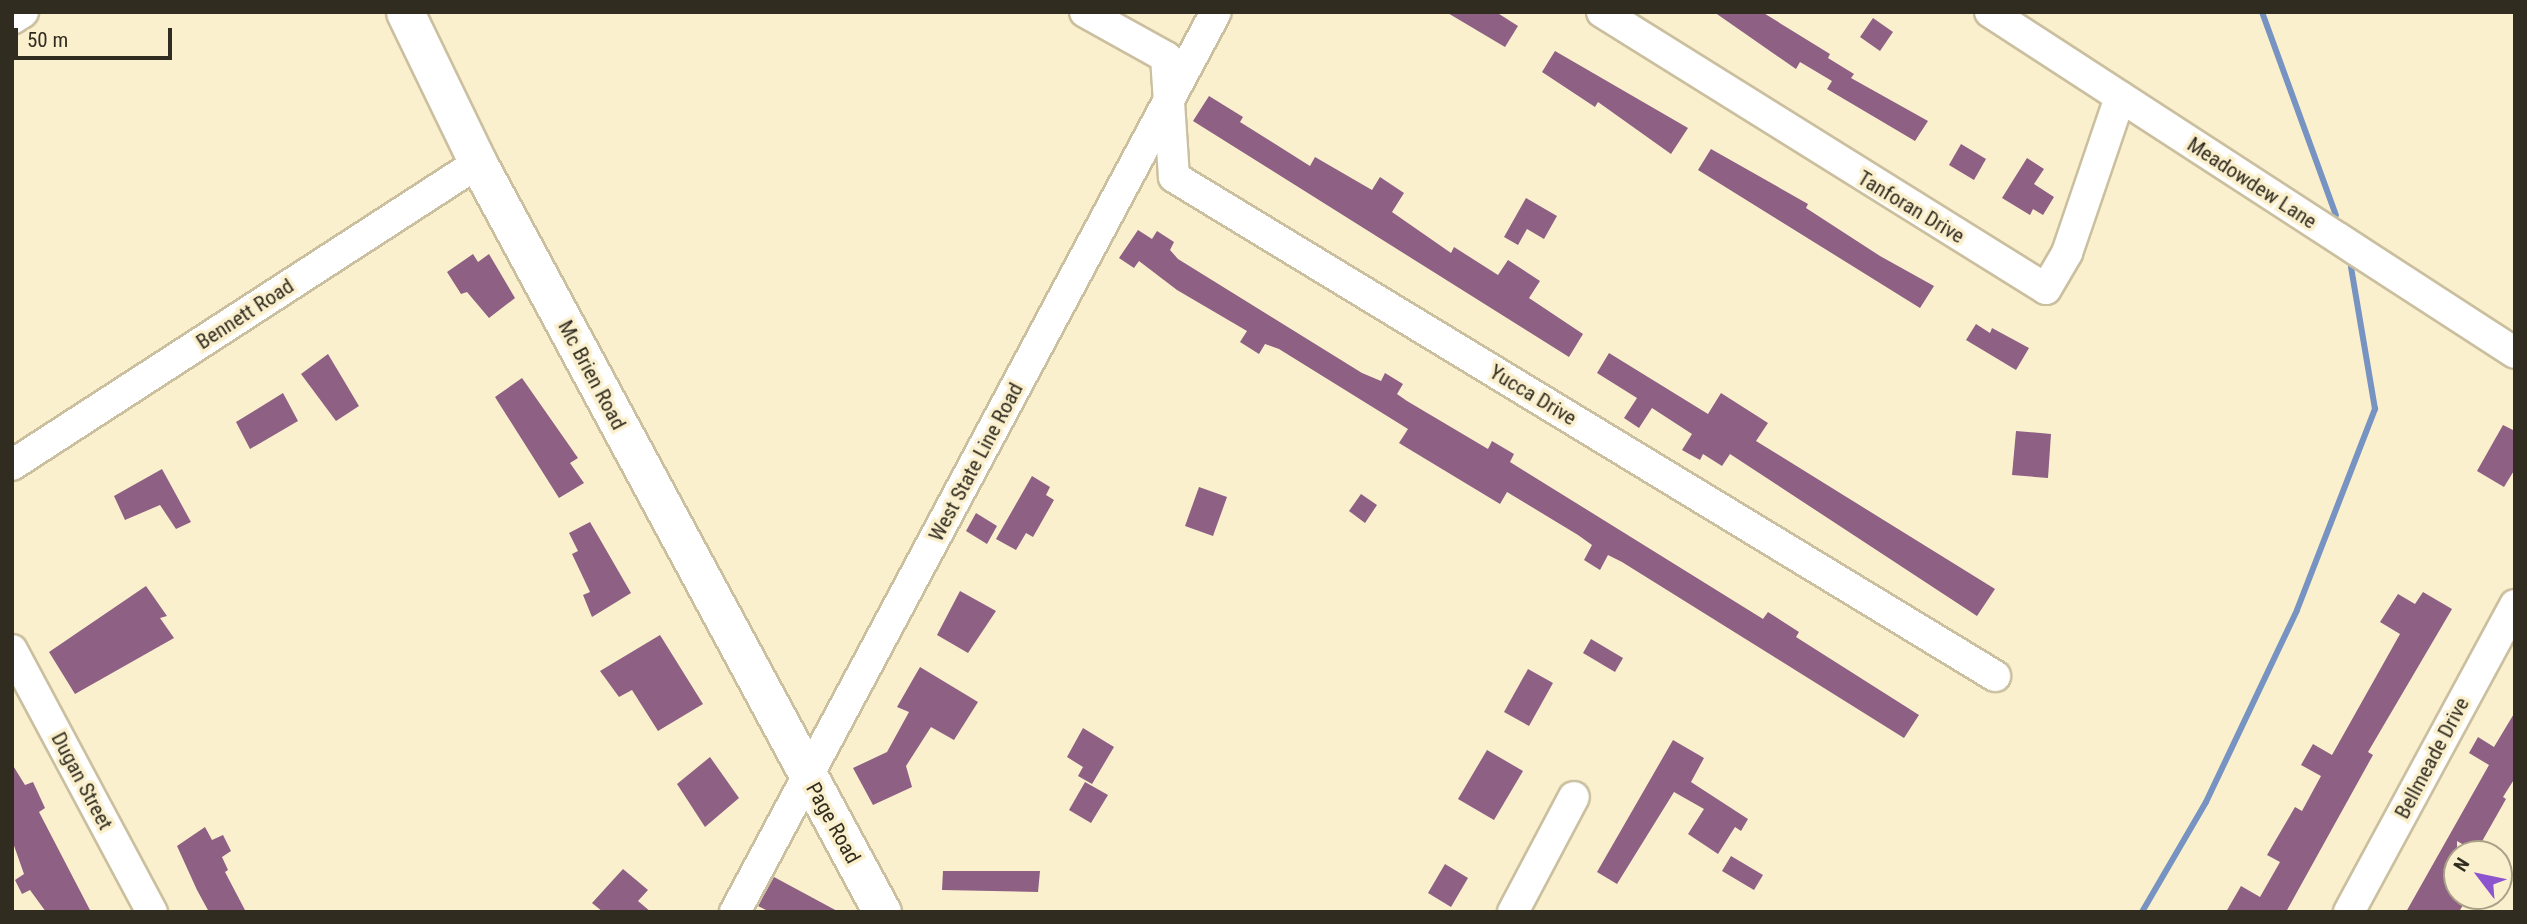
<!DOCTYPE html>
<style>
body{margin:0}
#map{position:relative;width:2527px;height:924px;overflow:hidden;background:#fbf0ce;font-family:"Roboto Condensed",sans-serif}
div>[style]{position:absolute}
.stream>*{height:6px;margin:-3px;padding:0 3px;transform-origin:3px;border-radius:3px;background:#7693c2}
.building>*{inset:0;background:#8d6084}
.roads{filter:drop-shadow(2px 0 #cabf9f) drop-shadow(-2px 0 #cabf9f) drop-shadow(0 2px #cabf9f) drop-shadow(0 -2px #cabf9f)}
.minor>*{height:30px;margin:-15px;padding:0 15px;transform-origin:15px;border-radius:15px;background:#fff}
.major>*{height:37px;margin:-18.5px;padding:0 18.5px;transform-origin:18.5px;border-radius:18.5px;background:#fff}
span{translate:-50% -50%;white-space:nowrap;text-align:center;line-height:1.15;-webkit-text-stroke:7px #fbf0ce;paint-order:stroke}
.street-label{font-size:21px;color:#312c20}
.frame{position:absolute;inset:0;border:14px solid #312c20;pointer-events:none}
.north{position:absolute;left:2443px;top:840px;width:70px;height:70px;box-sizing:border-box;background:#fbf0ce;border:2px solid #aaa288;border-radius:50%;rotate:302deg;font-size:19px;font-weight:700;line-height:28px;text-align:center;color:#312c20}
.north::after{content:'';display:block;margin:auto;width:24px;height:32px;background:#8c55cd;clip-path:polygon(50% 0,100% 100%,50% 72%,0 100%)}
.scale{position:absolute;left:14px;top:28px;width:158px;height:32px;box-sizing:border-box;border:4px solid #312c20;border-top:0;padding-left:9px;font-size:21px;line-height:24px;white-space:nowrap;color:#312c20;-webkit-text-stroke:5px #fbf0ce;paint-order:stroke}
</style>
<div id="map">
<div class="stream">
<div style="left:2262px;top:12px;width:216px;rotate:70deg"></div>
<div style="left:2142px;top:912px;width:127px;rotate:-59.8deg"></div>
<div style="left:2206px;top:802px;width:212px;rotate:-64.6deg"></div>
<div style="left:2297px;top:610px;width:216px;rotate:-68.8deg"></div>
<div style="left:2375px;top:409px;width:144px;rotate:-99.6deg"></div>
</div>
<div class="building">
<div style="clip-path:polygon(1446px 12px,1496px 12px,1518px 26px,1505px 47px)"></div>
<div style="clip-path:polygon(1714px 12px,1762px 12px,1830px 54px,1828px 58px,1854px 74px,1851px 78px,1928px 121px,1915px 141px,1827px 89px,1832px 81px,1800px 62px,1796px 69px)"></div>
<div style="clip-path:polygon(1873px 18px,1893px 32px,1880px 51px,1860px 37px)"></div>
<div style="clip-path:polygon(1555px 51px,1688px 128px,1671px 154px,1598px 102px,1595px 107px,1542px 72px)"></div>
<div style="clip-path:polygon(1209px 96px,1243px 117px,1240px 122px,1310px 166px,1315px 157px,1372px 190px,1380px 177px,1404px 193px,1392px 212px,1451px 253px,1454px 247px,1498px 275px,1508px 260px,1540px 281px,1529px 298px,1583px 334px,1569px 357px,1193px 121px)"></div>
<div style="clip-path:polygon(1961px 144px,1986px 159px,1974px 180px,1949px 165px)"></div>
<div style="clip-path:polygon(1711px 149px,1808px 204px,1806px 208px,1880px 256px,1934px 286px,1920px 308px,1698px 170px)"></div>
<div style="clip-path:polygon(2027px 158px,2044px 169px,2034px 184px,2054px 197px,2043px 215px,2033px 209px,2030px 215px,2002px 198px)"></div>
<div style="clip-path:polygon(1526px 198px,1557px 216px,1544px 239px,1527px 229px,1518px 245px,1504px 237px)"></div>
<div style="clip-path:polygon(1138px 230px,1152px 239px,1157px 231px,1174px 242px,1170px 250px,1178px 259px,1362px 373px,1381px 381px,1385px 373px,1403px 384px,1397px 394px,1407px 401px,1488px 449px,1492px 441px,1514px 454px,1510px 462px,1763px 619px,1768px 612px,1799px 632px,1796px 637px,1919px 715px,1904px 738px,1622px 562px,1608px 555px,1600px 570px,1584px 560px,1592px 545px,1578px 535px,1507px 492px,1500px 504px,1399px 443px,1408px 429px,1279px 349px,1265px 344px,1259px 354px,1240px 342px,1247px 331px,1177px 290px,1139px 261px,1134px 268px,1119px 258px)"></div>
<div style="clip-path:polygon(473px 254px,478px 262px,489px 254px,515px 298px,489px 318px,467px 292px,461px 294px,447px 272px)"></div>
<div style="clip-path:polygon(1976px 324px,1990px 333px,1992px 328px,2029px 348px,2016px 370px,1966px 340px)"></div>
<div style="clip-path:polygon(1609px 353px,1708px 414px,1721px 393px,1768px 423px,1756px 441px,1995px 589px,1977px 616px,1730px 454px,1722px 466px,1703px 454px,1700px 460px,1682px 450px,1692px 434px,1652px 408px,1639px 428px,1624px 418px,1637px 398px,1597px 373px)"></div>
<div style="clip-path:polygon(328px 354px,359px 406px,336px 421px,301px 374px)"></div>
<div style="clip-path:polygon(522px 378px,578px 458px,570px 463px,584px 483px,559px 498px,495px 397px)"></div>
<div style="clip-path:polygon(283px 393px,298px 421px,250px 449px,236px 422px)"></div>
<div style="clip-path:polygon(2503px 425px,2515px 431px,2515px 469px,2504px 487px,2477px 471px)"></div>
<div style="clip-path:polygon(2016px 431px,2051px 434px,2048px 478px,2012px 475px)"></div>
<div style="clip-path:polygon(162px 469px,191px 522px,176px 529px,160px 505px,125px 520px,114px 496px)"></div>
<div style="clip-path:polygon(1032px 476px,1050px 487px,1046px 495px,1054px 500px,1033px 537px,1026px 533px,1016px 550px,996px 539px)"></div>
<div style="clip-path:polygon(1199px 487px,1227px 497px,1213px 536px,1185px 526px)"></div>
<div style="clip-path:polygon(1361px 494px,1377px 505px,1365px 523px,1349px 511px)"></div>
<div style="clip-path:polygon(976px 513px,997px 526px,987px 544px,966px 531px)"></div>
<div style="clip-path:polygon(590px 522px,631px 593px,592px 617px,583px 595px,590px 592px,572px 554px,578px 551px,569px 533px)"></div>
<div style="clip-path:polygon(146px 586px,167px 616px,160px 618px,174px 638px,75px 694px,49px 652px)"></div>
<div style="clip-path:polygon(960px 591px,996px 611px,968px 653px,937px 635px)"></div>
<div style="clip-path:polygon(2423px 592px,2452px 609px,2368px 752px,2373px 755px,2286px 912px,2226px 912px,2241px 886px,2260px 897px,2280px 862px,2267px 855px,2295px 807px,2302px 811px,2321px 776px,2301px 765px,2313px 744px,2332px 755px,2400px 634px,2380px 622px,2398px 594px,2415px 604px)"></div>
<div style="clip-path:polygon(660px 635px,703px 704px,658px 731px,632px 690px,619px 697px,600px 671px)"></div>
<div style="clip-path:polygon(1591px 639px,1623px 658px,1615px 672px,1583px 653px)"></div>
<div style="clip-path:polygon(920px 667px,978px 702px,954px 740px,931px 727px,906px 766px,912px 787px,873px 805px,853px 768px,887px 752px,909px 712px,897px 707px)"></div>
<div style="clip-path:polygon(1528px 669px,1553px 683px,1529px 726px,1504px 712px)"></div>
<div style="clip-path:polygon(2515px 712px,2515px 778px,2503px 797px,2506px 799px,2476px 852px,2457px 841px,2457px 896px,2468px 896px,2459px 912px,2406px 912px,2489px 765px,2469px 753px,2478px 737px,2494px 747px)"></div>
<div style="clip-path:polygon(1083px 728px,1114px 747px,1092px 784px,1078px 776px,1083px 767px,1067px 757px)"></div>
<div style="clip-path:polygon(1673px 740px,1704px 758px,1691px 782px,1748px 819px,1741px 831px,1735px 827px,1718px 854px,1688px 834px,1704px 809px,1674px 792px,1617px 884px,1597px 872px)"></div>
<div style="clip-path:polygon(1487px 750px,1523px 771px,1494px 820px,1458px 799px)"></div>
<div style="clip-path:polygon(710px 757px,739px 798px,705px 827px,677px 784px)"></div>
<div style="clip-path:polygon(12px 764px,25px 785px,33px 782px,45px 808px,39px 812px,91px 912px,46px 912px,30px 890px,22px 894px,15px 880px,24px 874px,12px 840px)"></div>
<div style="clip-path:polygon(1085px 782px,1108px 795px,1091px 823px,1069px 810px)"></div>
<div style="clip-path:polygon(205px 827px,212px 840px,223px 835px,231px 851px,222px 857px,228px 870px,225px 872px,246px 912px,209px 912px,197px 890px,177px 846px)"></div>
<div style="clip-path:polygon(1731px 856px,1763px 875px,1754px 890px,1722px 871px)"></div>
<div style="clip-path:polygon(1445px 864px,1468px 878px,1451px 907px,1428px 893px)"></div>
<div style="clip-path:polygon(623px 869px,648px 890px,638px 901px,651px 912px,603px 912px,592px 903px)"></div>
<div style="clip-path:polygon(943px 871px,1040px 871px,1038px 892px,942px 890px)"></div>
<div style="clip-path:polygon(774px 877px,839px 912px,770px 912px,758px 906px)"></div>
</div>
<div class="roads">
<div class="minor">
<div style="left:1085px;top:12px;width:93px;rotate:29.1deg"></div>
<div style="left:1166px;top:57px;width:120px;rotate:86.2deg"></div>
<div style="left:1174px;top:177px;width:961px;rotate:31.29deg"></div>
<div style="left:1602px;top:12px;width:523px;rotate:31.96deg"></div>
<div style="left:2046px;top:289px;width:42px;rotate:-59.7deg"></div>
<div style="left:2067px;top:253px;width:165px;rotate:-71.2deg"></div>
<div style="left:1990px;top:12px;width:626px;rotate:33deg"></div>
<div style="left:12px;top:19px;width:13px;rotate:-32deg"></div>
<div style="left:12px;top:465px;width:555px;rotate:-32.95deg"></div>
<div style="left:12px;top:650px;width:297px;rotate:61.9deg"></div>
<div style="left:735px;top:912px;width:1020px;rotate:-61.88deg"></div>
<div style="left:1513px;top:912px;width:130px;rotate:-62.1deg"></div>
<div style="left:2349px;top:912px;width:349px;rotate:-61.6deg"></div>
</div>
<div class="major">
<div style="left:405px;top:12px;width:168px;rotate:64.2deg"></div>
<div style="left:478px;top:163px;width:851px;rotate:61.66deg"></div>
</div>
</div>
<div class="street-label">
<span style="left:2252px;top:183px;rotate:33deg">Meadowdew Lane</span>
<span style="left:1911px;top:207px;rotate:31deg">Tanforan Drive</span>
<span style="left:245px;top:314px;rotate:-33deg">Bennett Road</span>
<span style="left:592px;top:375px;rotate:62deg">Mc Brien Road</span>
<span style="left:1533px;top:395px;rotate:31deg">Yucca Drive</span>
<span style="left:976px;top:462px;rotate:-62deg">West State Line Road</span>
<span style="left:2432px;top:758px;rotate:-62deg">Bellmeade Drive</span>
<span style="left:82px;top:781px;rotate:62deg">Dugan Street</span>
<span style="left:833px;top:823px;rotate:61deg">Page Road</span>
</div>
<div class="frame"></div>
<div class="north">N</div>
<div class="scale">50 m</div>
</div>
